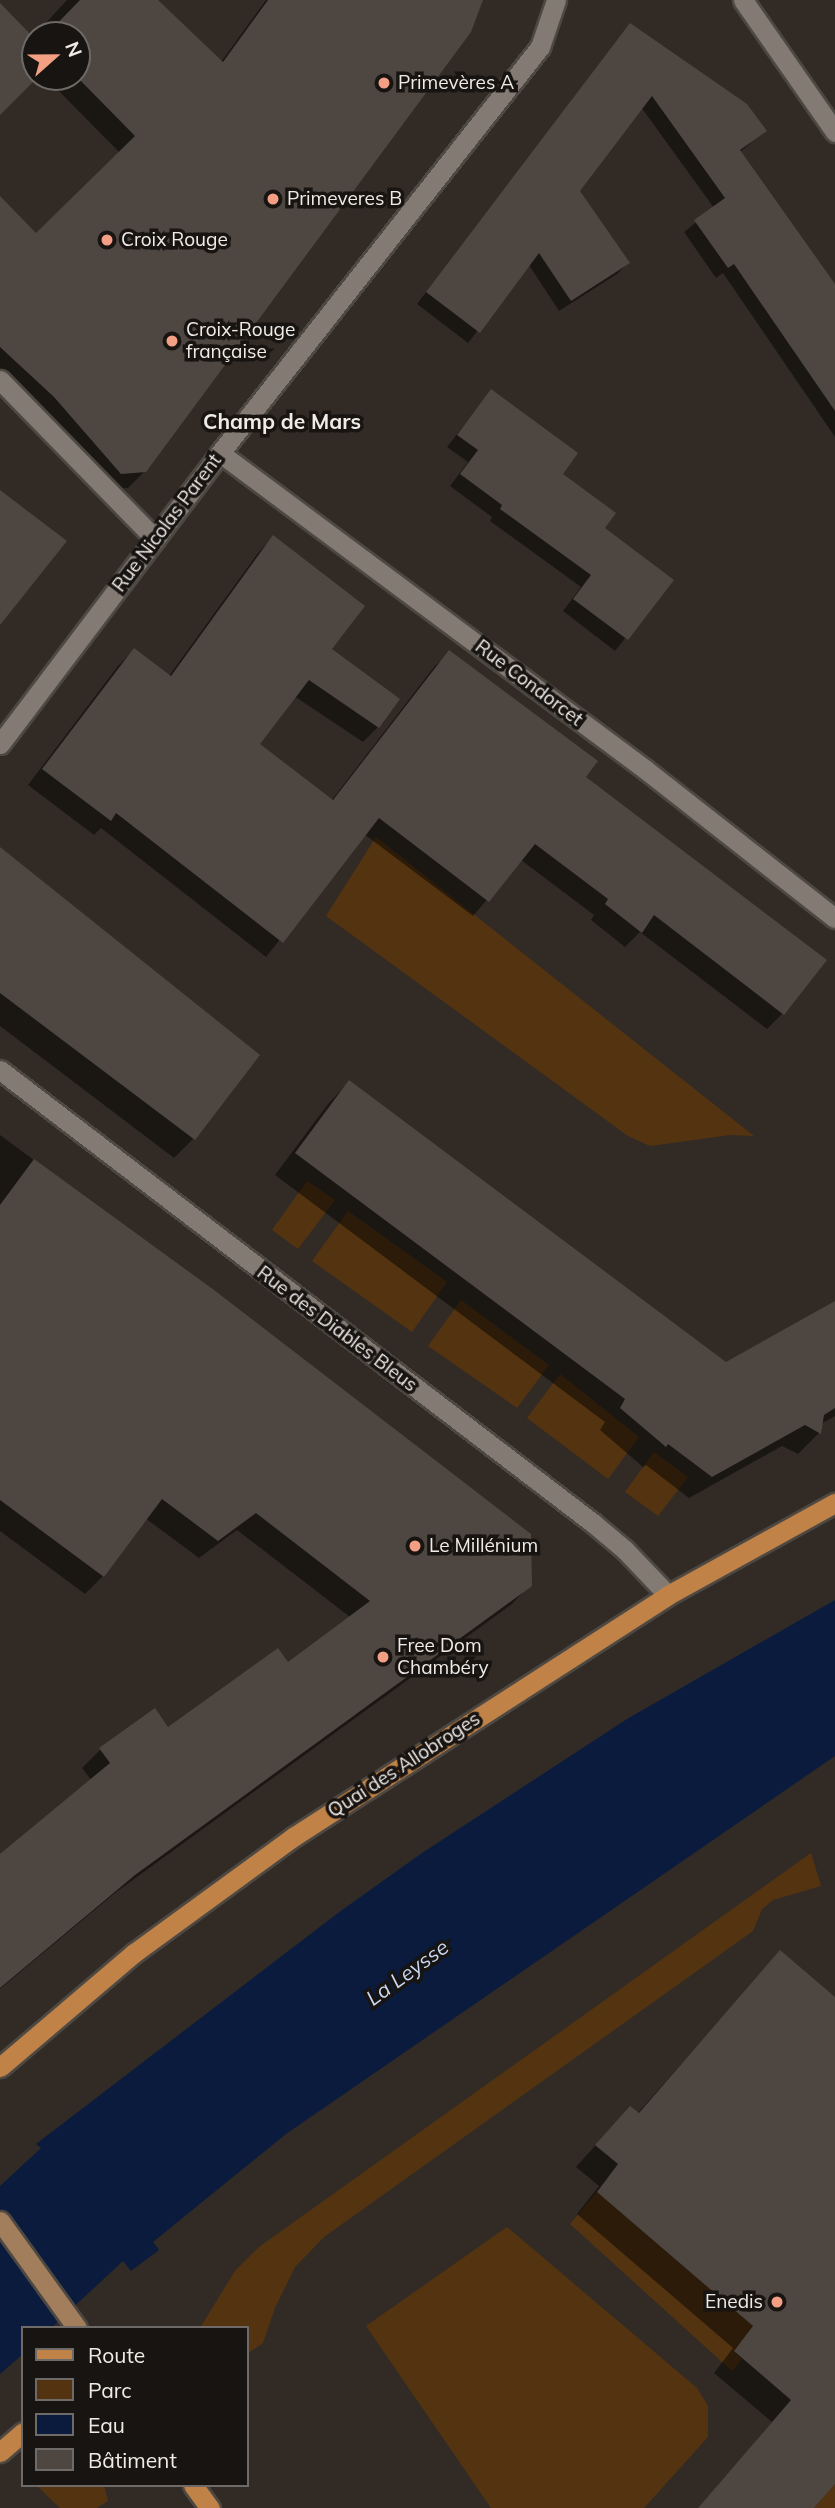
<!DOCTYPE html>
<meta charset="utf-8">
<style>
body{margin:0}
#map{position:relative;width:835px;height:2508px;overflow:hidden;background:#322b25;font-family:Mulish,sans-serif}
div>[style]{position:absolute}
.green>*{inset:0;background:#543410}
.water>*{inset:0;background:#0a1b3d}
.shadow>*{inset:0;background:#0007}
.building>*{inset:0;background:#4e4640}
.roads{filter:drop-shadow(2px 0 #4d4842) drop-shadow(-2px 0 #4d4842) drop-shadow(0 2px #4d4842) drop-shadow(0 -2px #4d4842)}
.minor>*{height:19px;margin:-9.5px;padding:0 9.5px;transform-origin:9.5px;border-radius:9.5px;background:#827a73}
.tertiary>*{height:19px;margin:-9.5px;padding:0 9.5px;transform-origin:9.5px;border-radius:9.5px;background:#827a73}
.secondary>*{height:19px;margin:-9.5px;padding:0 9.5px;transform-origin:9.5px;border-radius:9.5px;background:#a27e5d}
.primary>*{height:19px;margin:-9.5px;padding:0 9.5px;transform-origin:9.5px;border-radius:9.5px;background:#c18247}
.dots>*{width:19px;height:19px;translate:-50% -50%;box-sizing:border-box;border:4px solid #171412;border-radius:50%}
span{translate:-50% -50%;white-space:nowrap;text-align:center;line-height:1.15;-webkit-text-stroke:7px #171412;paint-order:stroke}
.poi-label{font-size:19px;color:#f0ebe7}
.left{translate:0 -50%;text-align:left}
.right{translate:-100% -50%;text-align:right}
.street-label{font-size:19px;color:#f0ebe7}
.neighbourhood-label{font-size:21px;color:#f0ebe7;font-weight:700}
.water-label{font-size:21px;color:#cad9f3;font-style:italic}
.legend{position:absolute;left:21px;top:2326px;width:228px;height:161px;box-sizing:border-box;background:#171412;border:2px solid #6e6a67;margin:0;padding:9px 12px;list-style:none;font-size:21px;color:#f0ebe7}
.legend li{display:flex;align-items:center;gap:14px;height:35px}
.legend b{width:35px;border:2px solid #6e6a67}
.north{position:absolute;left:21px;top:21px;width:70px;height:70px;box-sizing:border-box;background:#171412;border:2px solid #6e6a67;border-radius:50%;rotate:69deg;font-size:19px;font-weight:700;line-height:28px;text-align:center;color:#f0ebe7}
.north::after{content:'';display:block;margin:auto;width:24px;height:32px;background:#f39f84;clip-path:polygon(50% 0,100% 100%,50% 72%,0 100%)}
</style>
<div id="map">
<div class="green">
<div style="clip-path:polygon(376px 837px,754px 1136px,730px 1135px,650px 1146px,628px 1136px,326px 916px)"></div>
<div style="clip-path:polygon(307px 1181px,335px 1200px,298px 1249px,272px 1230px)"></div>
<div style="clip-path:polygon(348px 1211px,447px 1282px,412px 1332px,312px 1261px)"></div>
<div style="clip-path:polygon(461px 1300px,549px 1365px,517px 1408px,428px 1346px)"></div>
<div style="clip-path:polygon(560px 1374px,639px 1437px,608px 1479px,527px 1418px)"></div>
<div style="clip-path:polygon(654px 1452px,688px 1477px,658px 1516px,625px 1492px)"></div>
<div style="clip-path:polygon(811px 1853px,821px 1886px,773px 1900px,762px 1909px,753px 1931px,324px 2237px,295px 2267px,275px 2308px,263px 2343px,247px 2354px,247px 2328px,200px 2328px,235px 2271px,259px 2247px)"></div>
<div style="clip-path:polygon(597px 2192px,753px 2326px,734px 2351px,742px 2359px,732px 2371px,570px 2224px)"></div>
<div style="clip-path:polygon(507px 2227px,697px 2388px,708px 2406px,708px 2437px,644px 2508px,491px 2508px,366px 2326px)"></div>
<div style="clip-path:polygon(835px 2484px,835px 2508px,814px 2508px)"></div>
<div style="clip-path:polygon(36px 2485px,104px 2485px,108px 2501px,97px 2508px,60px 2508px)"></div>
</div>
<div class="water">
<div style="clip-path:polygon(835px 1600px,835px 1756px,286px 2134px,153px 2242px,159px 2250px,131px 2271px,123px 2261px,51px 2328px,23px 2328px,23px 2354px,0 2374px,0 2186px,41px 2148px,36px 2144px,338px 1913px,422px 1853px,627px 1719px)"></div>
</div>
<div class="shadow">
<div style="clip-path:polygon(67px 0,155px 0,221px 62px,266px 0,481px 0,145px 471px,128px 488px,104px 490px,0 378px,0 198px,36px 236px,120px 153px,45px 77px,77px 77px,77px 35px,35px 35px,36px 77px,0 112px,0 5px,32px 38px)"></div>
<div style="clip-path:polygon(630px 25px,765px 131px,740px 152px,835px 290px,835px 437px,723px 273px,716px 278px,684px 232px,714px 208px,641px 107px,578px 191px,628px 263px,617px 274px,559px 311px,529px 265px,468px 343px,417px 304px)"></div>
<div style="clip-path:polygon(491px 391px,602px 529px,671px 580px,615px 651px,563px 611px,581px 587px,490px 521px,492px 517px,450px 486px,468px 462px,447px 447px)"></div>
<div style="clip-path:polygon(273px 537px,330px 650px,378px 727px,363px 742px,294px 696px,257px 744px,331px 801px,434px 667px,450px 652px,583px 778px,824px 960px,782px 1014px,767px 1029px,640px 932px,625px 947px,591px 920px,594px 915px,521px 860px,473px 916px,364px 834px,266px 957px,101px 828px,94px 835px,28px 785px,118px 666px,134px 650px,169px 676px,258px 553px)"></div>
<div style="clip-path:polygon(0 850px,257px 1056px,193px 1139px,174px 1158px,0 1026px)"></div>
<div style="clip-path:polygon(349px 1082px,726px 1364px,835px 1322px,835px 1416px,821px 1424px,819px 1433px,798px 1454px,782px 1446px,689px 1498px,646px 1465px,643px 1467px,600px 1430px,605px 1422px,275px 1175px,328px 1104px)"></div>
<div style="clip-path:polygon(0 1135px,213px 1292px,530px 1585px,512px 1604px,115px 1893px,0 1989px,0 1866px,92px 1781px,82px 1768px,100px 1750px,154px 1711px,168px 1730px,288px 1664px,350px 1617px,237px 1530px,199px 1558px,145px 1518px,103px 1576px,85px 1594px,0 1531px)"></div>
<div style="clip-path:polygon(780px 1952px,835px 2000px,835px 2479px,810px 2508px,698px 2508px,772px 2422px,714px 2373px,733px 2348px,577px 2214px,599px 2186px,576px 2167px,610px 2129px,637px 2114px)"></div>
</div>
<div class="building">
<div style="clip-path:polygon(80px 0,158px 0,223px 62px,268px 0,483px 0,471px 32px,146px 472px,121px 474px,54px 397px,0 347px,0 196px,36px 233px,135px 136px,77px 77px,77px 35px,46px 35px)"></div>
<div style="clip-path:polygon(0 3px,35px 39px,35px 77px,38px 77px,0 115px)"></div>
<div style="clip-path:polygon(630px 23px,747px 104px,767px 131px,740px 150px,835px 284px,835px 411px,734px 264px,728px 268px,694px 220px,725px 198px,652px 96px,580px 191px,630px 263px,571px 301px,539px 253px,480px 333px,426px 292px)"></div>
<div style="clip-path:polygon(491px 389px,578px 453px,563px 474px,616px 513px,605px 528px,674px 580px,628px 640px,573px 599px,591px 575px,500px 509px,502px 505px,460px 474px,478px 450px,457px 435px)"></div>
<div style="clip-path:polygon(0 490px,67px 541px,0 625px)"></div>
<div style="clip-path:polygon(273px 535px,365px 606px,332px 649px,400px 699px,379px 728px,309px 680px,260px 744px,333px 800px,449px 650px,598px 761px,586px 777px,827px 960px,784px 1015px,654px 915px,642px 933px,605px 904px,608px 899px,535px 844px,489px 902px,379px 818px,283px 943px,116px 813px,111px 821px,42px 769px,134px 648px,171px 676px)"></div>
<div style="clip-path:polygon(0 847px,260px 1055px,195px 1140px,0 993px)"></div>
<div style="clip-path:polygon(349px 1080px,726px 1362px,835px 1301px,835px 1408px,824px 1415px,821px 1434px,805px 1425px,712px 1477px,668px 1444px,666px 1447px,620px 1408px,625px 1399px,295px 1153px)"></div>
<div style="clip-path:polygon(34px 1159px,214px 1290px,531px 1534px,532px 1586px,135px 1875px,0 1988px,0 1854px,110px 1763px,99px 1748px,155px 1708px,168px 1727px,278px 1648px,288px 1662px,370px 1601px,256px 1513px,218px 1541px,162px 1499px,104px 1577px,0 1500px,0 1205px)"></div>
<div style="clip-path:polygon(780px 1950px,835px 1997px,835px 2484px,814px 2508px,698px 2508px,791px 2400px,734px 2351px,753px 2326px,597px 2192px,618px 2164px,595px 2145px,630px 2106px,639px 2113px)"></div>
</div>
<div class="roads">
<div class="minor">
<div style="left:743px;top:0;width:161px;rotate:55.1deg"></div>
<div style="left:0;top:380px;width:222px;rotate:45.7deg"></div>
<div style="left:220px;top:453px;width:531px;rotate:36.65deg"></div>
<div style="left:646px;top:770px;width:240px;rotate:38.1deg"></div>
<div style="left:0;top:1070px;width:746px;rotate:37.38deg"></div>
<div style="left:593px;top:1523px;width:42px;rotate:40.2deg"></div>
<div style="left:625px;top:1550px;width:62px;rotate:46.3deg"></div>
</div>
<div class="tertiary">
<div style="left:0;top:744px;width:365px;rotate:-52.9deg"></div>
<div style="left:220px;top:453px;width:517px;rotate:-51.76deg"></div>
<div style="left:540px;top:47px;width:50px;rotate:-71.2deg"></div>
</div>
<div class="secondary">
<div style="left:0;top:2221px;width:132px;rotate:54.3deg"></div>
</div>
<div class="primary">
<div style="left:0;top:2067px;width:176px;rotate:-40.4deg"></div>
<div style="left:134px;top:1953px;width:197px;rotate:-36.1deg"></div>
<div style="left:293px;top:1837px;width:446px;rotate:-32.8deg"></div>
<div style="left:668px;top:1595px;width:191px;rotate:-28.9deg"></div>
<div style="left:0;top:2452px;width:30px;rotate:-41deg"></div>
<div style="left:193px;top:2485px;width:29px;rotate:54deg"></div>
</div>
</div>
<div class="dots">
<div style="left:384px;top:83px;background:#f39f84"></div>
<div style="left:273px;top:199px;background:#f39f84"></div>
<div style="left:107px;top:240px;background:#f39f84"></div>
<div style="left:172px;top:341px;background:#f39f84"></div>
<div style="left:415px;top:1546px;background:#f39f84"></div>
<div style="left:383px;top:1657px;background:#f39f84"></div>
<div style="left:777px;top:2302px;background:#f39f84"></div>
</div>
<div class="poi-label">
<span class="left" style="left:398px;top:83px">Primevères A</span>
<span class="left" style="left:287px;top:199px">Primeveres B</span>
<span class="left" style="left:121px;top:240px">Croix Rouge</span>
<span class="left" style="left:186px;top:341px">Croix-Rouge<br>française</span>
<span class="left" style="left:429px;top:1546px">Le Millénium</span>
<span class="left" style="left:397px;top:1657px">Free Dom<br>Chambéry</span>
<span class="right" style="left:763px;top:2302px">Enedis</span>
</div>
<div class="street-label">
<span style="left:167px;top:523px;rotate:-53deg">Rue Nicolas Parent</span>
<span style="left:529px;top:683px;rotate:37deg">Rue Condorcet</span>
<span style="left:337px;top:1329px;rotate:37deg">Rue des Diables Bleus</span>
<span style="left:404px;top:1765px;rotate:-33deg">Quai des Allobroges</span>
</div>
<div class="neighbourhood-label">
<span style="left:282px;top:421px">Champ de Mars</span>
</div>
<div class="water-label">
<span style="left:407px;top:1972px;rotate:-36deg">La Leysse</span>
</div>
<ul class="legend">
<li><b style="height:9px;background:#c18247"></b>Route</li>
<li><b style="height:19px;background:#543410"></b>Parc</li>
<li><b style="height:19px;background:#0a1b3d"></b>Eau</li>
<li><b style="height:19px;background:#4e4640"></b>Bâtiment</li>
</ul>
<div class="north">N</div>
</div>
